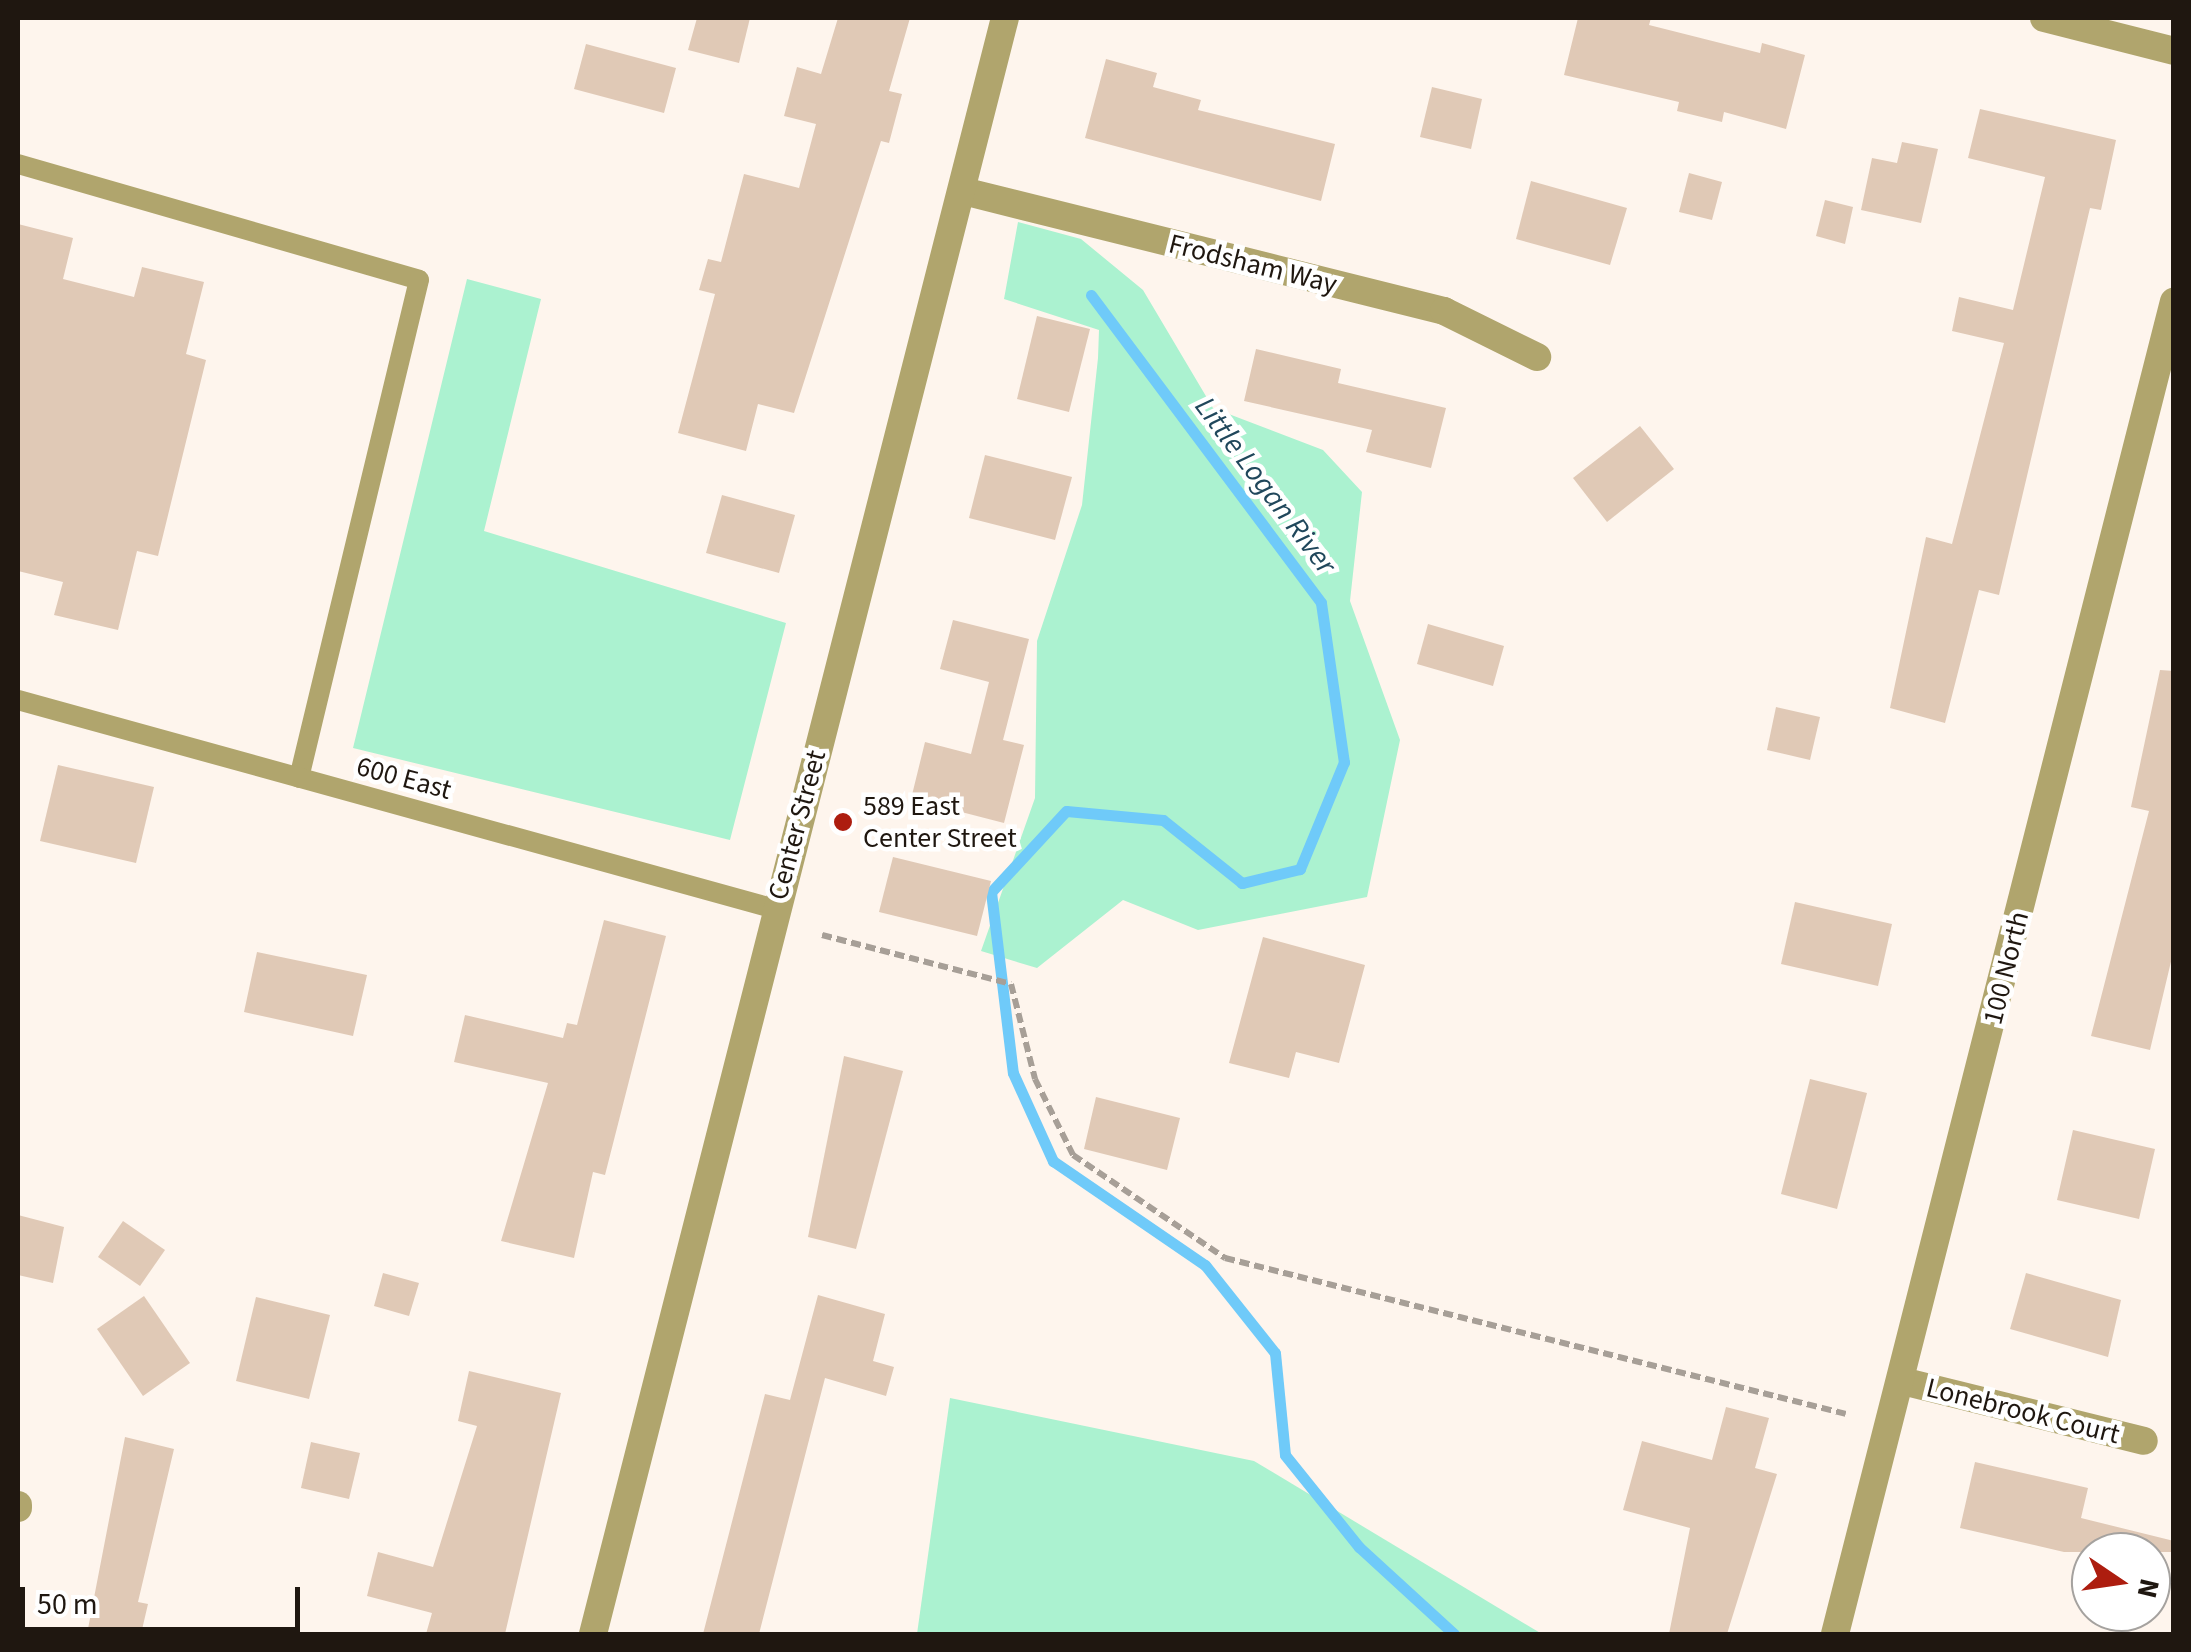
<!DOCTYPE html>
<style>
body{margin:0}
#map{position:relative;width:2191px;height:1652px;overflow:hidden;background:#fef5ed;font-family:"Source Sans 3",sans-serif}
div>[style]{position:absolute}
.green>*{inset:0;background:#abf2d0}
.stream>*{height:11px;margin:-5.5px;padding:0 5.5px;transform-origin:5.5px;border-radius:5.5px;background:#6fcaf9}
.building>*{inset:0;background:#e0c9b6}
.path>*{height:6px;margin-top:-3px;transform-origin:0;background:repeating-linear-gradient(90deg,#a79f97 0 10px,transparent 0 15px)}
.service>*{height:20px;margin:-10px;padding:0 10px;transform-origin:10px;border-radius:10px;background:#b0a56d}
.minor>*{height:28px;margin:-14px;padding:0 14px;transform-origin:14px;border-radius:14px;background:#b0a56d}
.tertiary>*{height:28px;margin:-14px;padding:0 14px;transform-origin:14px;border-radius:14px;background:#b0a56d}
.dots>*{width:28px;height:28px;translate:-50% -50%;box-sizing:border-box;border:5px solid #fff;border-radius:50%}
span{translate:-50% -50%;white-space:nowrap;text-align:center;line-height:1.15;-webkit-text-stroke:9px #fff;paint-order:stroke}
.street-label{font-size:28px;color:#1f1710}
.poi-label{font-size:28px;color:#1f1710}
.left{translate:0 -50%;text-align:left}
.water-label{font-size:30px;color:#20475b;font-style:italic}
.frame{position:absolute;inset:0;border:20px solid #1f1710;pointer-events:none}
.north{position:absolute;left:2071px;top:1532px;width:100px;height:100px;box-sizing:border-box;background:#fff;border:2px solid #a5a29f;border-radius:50%;rotate:103deg;font-size:28px;font-weight:700;line-height:40px;text-align:center;color:#1f1710}
.north::after{content:'';display:block;margin:auto;width:35px;height:45px;background:#ad1d0f;clip-path:polygon(50% 0,100% 100%,50% 72%,0 100%)}
.scale{position:absolute;left:20px;top:1587px;width:280px;height:45px;box-sizing:border-box;border:5px solid #1f1710;border-top:0;padding-left:12px;font-size:30px;line-height:35px;white-space:nowrap;color:#1f1710;-webkit-text-stroke:8px #fff;paint-order:stroke}
</style>
<div id="map">
<div class="green">
<div style="clip-path:polygon(1018px 222px,1081px 239px,1143px 290px,1213px 408px,1323px 450px,1362px 492px,1350px 601px,1400px 740px,1367px 897px,1198px 930px,1123px 900px,1037px 968px,981px 951px,1035px 798px,1037px 641px,1082px 505px,1098px 358px,1099px 330px,1004px 299px)"></div>
<div style="clip-path:polygon(467px 279px,541px 299px,484px 531px,786px 623px,730px 840px,353px 748px)"></div>
<div style="clip-path:polygon(950px 1398px,1254px 1461px,1542px 1634px,917px 1634px)"></div>
</div>
<div class="stream">
<div style="left:1091px;top:295px;width:384px;rotate:53.2deg"></div>
<div style="left:1321px;top:603px;width:161px;rotate:81.8deg"></div>
<div style="left:1344px;top:762px;width:116px;rotate:112.4deg"></div>
<div style="left:1300px;top:869px;width:60px;rotate:166.4deg"></div>
<div style="left:1242px;top:883px;width:101px;rotate:-141.4deg"></div>
<div style="left:1163px;top:820px;width:97px;rotate:-174.7deg"></div>
<div style="left:1066px;top:811px;width:110px;rotate:132.8deg"></div>
<div style="left:991px;top:892px;width:182px;rotate:83.1deg"></div>
<div style="left:1013px;top:1073px;width:97px;rotate:65.6deg"></div>
<div style="left:1053px;top:1161px;width:184px;rotate:34.4deg"></div>
<div style="left:1205px;top:1265px;width:112px;rotate:51.5deg"></div>
<div style="left:1275px;top:1353px;width:102px;rotate:84.4deg"></div>
<div style="left:1285px;top:1455px;width:118px;rotate:51.2deg"></div>
<div style="left:1359px;top:1547px;width:129px;rotate:42.5deg"></div>
</div>
<div class="building">
<div style="clip-path:polygon(697px 18px,750px 18px,739px 63px,688px 50px)"></div>
<div style="clip-path:polygon(838px 18px,910px 18px,889px 91px,902px 94px,889px 143px,881px 141px,794px 413px,758px 404px,746px 451px,678px 433px,715px 294px,699px 290px,708px 259px,721px 262px,744px 174px,799px 188px,816px 124px,784px 116px,797px 67px,821px 74px)"></div>
<div style="clip-path:polygon(1578px 18px,1651px 18px,1649px 25px,1760px 53px,1762px 43px,1805px 55px,1786px 129px,1724px 112px,1722px 122px,1677px 111px,1679px 102px,1564px 75px)"></div>
<div style="clip-path:polygon(586px 44px,676px 68px,664px 113px,574px 89px)"></div>
<div style="clip-path:polygon(1106px 59px,1157px 73px,1153px 87px,1201px 100px,1198px 110px,1335px 144px,1321px 201px,1085px 138px)"></div>
<div style="clip-path:polygon(1432px 87px,1482px 99px,1471px 149px,1420px 137px)"></div>
<div style="clip-path:polygon(1980px 109px,2116px 140px,2101px 210px,2090px 208px,1999px 595px,1979px 590px,1945px 723px,1890px 708px,1926px 537px,1952px 544px,2004px 343px,1952px 331px,1959px 297px,2013px 310px,2045px 177px,1968px 158px)"></div>
<div style="clip-path:polygon(1902px 142px,1938px 149px,1921px 223px,1861px 210px,1872px 158px,1897px 163px)"></div>
<div style="clip-path:polygon(1689px 173px,1722px 182px,1712px 220px,1679px 212px)"></div>
<div style="clip-path:polygon(1531px 181px,1627px 208px,1610px 265px,1516px 239px)"></div>
<div style="clip-path:polygon(1825px 200px,1853px 207px,1845px 244px,1816px 236px)"></div>
<div style="clip-path:polygon(18px 224px,73px 238px,63px 279px,134px 297px,142px 267px,204px 282px,186px 354px,206px 360px,158px 556px,137px 551px,118px 630px,54px 615px,63px 582px,18px 571px)"></div>
<div style="clip-path:polygon(1037px 316px,1090px 329px,1069px 412px,1017px 399px)"></div>
<div style="clip-path:polygon(1256px 349px,1341px 369px,1338px 383px,1446px 408px,1431px 468px,1366px 452px,1372px 430px,1244px 401px)"></div>
<div style="clip-path:polygon(1640px 426px,1674px 469px,1607px 522px,1573px 478px)"></div>
<div style="clip-path:polygon(985px 455px,1072px 477px,1055px 540px,969px 518px)"></div>
<div style="clip-path:polygon(722px 495px,795px 515px,779px 573px,706px 553px)"></div>
<div style="clip-path:polygon(953px 620px,1029px 639px,1003px 740px,1024px 745px,1004px 823px,911px 799px,925px 742px,971px 754px,989px 682px,940px 669px)"></div>
<div style="clip-path:polygon(1428px 624px,1504px 646px,1493px 686px,1417px 664px)"></div>
<div style="clip-path:polygon(2160px 670px,2174px 671px,2174px 949px,2150px 1050px,2091px 1036px,2149px 811px,2131px 807px)"></div>
<div style="clip-path:polygon(1776px 707px,1820px 717px,1810px 760px,1767px 750px)"></div>
<div style="clip-path:polygon(58px 765px,154px 787px,136px 863px,40px 841px)"></div>
<div style="clip-path:polygon(893px 857px,991px 881px,977px 936px,879px 912px)"></div>
<div style="clip-path:polygon(1795px 902px,1892px 924px,1878px 986px,1781px 964px)"></div>
<div style="clip-path:polygon(604px 920px,666px 936px,605px 1175px,593px 1172px,574px 1258px,501px 1241px,548px 1083px,454px 1062px,465px 1015px,563px 1038px,567px 1023px,577px 1025px)"></div>
<div style="clip-path:polygon(1263px 937px,1365px 965px,1339px 1063px,1296px 1052px,1289px 1078px,1229px 1063px)"></div>
<div style="clip-path:polygon(257px 952px,367px 975px,353px 1036px,244px 1012px)"></div>
<div style="clip-path:polygon(844px 1056px,903px 1071px,856px 1249px,808px 1237px)"></div>
<div style="clip-path:polygon(1810px 1079px,1867px 1093px,1837px 1209px,1781px 1194px)"></div>
<div style="clip-path:polygon(1096px 1097px,1180px 1118px,1167px 1170px,1084px 1149px)"></div>
<div style="clip-path:polygon(2073px 1130px,2155px 1149px,2139px 1219px,2057px 1200px)"></div>
<div style="clip-path:polygon(18px 1215px,64px 1227px,53px 1283px,18px 1275px)"></div>
<div style="clip-path:polygon(123px 1221px,165px 1250px,140px 1286px,98px 1257px)"></div>
<div style="clip-path:polygon(383px 1273px,419px 1283px,409px 1316px,374px 1306px)"></div>
<div style="clip-path:polygon(2026px 1273px,2121px 1300px,2108px 1357px,2010px 1329px)"></div>
<div style="clip-path:polygon(818px 1295px,885px 1314px,873px 1361px,894px 1367px,886px 1396px,825px 1378px,759px 1634px,703px 1634px,765px 1394px,790px 1400px)"></div>
<div style="clip-path:polygon(144px 1296px,190px 1363px,143px 1396px,97px 1329px)"></div>
<div style="clip-path:polygon(256px 1297px,330px 1315px,309px 1399px,236px 1381px)"></div>
<div style="clip-path:polygon(469px 1371px,561px 1393px,505px 1634px,426px 1634px,432px 1613px,367px 1596px,378px 1552px,433px 1567px,477px 1426px,458px 1421px)"></div>
<div style="clip-path:polygon(1726px 1407px,1769px 1418px,1755px 1468px,1777px 1474px,1727px 1634px,1669px 1634px,1690px 1528px,1623px 1510px,1642px 1441px,1712px 1460px)"></div>
<div style="clip-path:polygon(125px 1437px,174px 1449px,138px 1602px,148px 1604px,141px 1634px,87px 1634px)"></div>
<div style="clip-path:polygon(311px 1442px,360px 1453px,349px 1499px,301px 1488px)"></div>
<div style="clip-path:polygon(1975px 1462px,2088px 1488px,2081px 1518px,2174px 1541px,2173px 1552px,2064px 1552px,1960px 1528px)"></div>
</div>
<div class="path">
<div style="left:822px;top:935px;width:195px;rotate:14.5deg"></div>
<div style="left:1011px;top:984px;width:98px;rotate:75.8deg"></div>
<div style="left:1035px;top:1079px;width:85px;rotate:63.4deg"></div>
<div style="left:1073px;top:1155px;width:184px;rotate:34.1deg"></div>
<div style="left:1225px;top:1258px;width:640px;rotate:14.1deg"></div>
</div>
<div class="service">
<div style="left:18px;top:164px;width:417px;rotate:16.1deg"></div>
<div style="left:419px;top:280px;width:512px;rotate:103.55deg"></div>
<div style="left:18px;top:700px;width:785px;rotate:15.43deg"></div>
</div>
<div class="minor">
<div style="left:2044px;top:18px;width:134px;rotate:14.2deg"></div>
<div style="left:963px;top:191px;width:496px;rotate:14deg"></div>
<div style="left:1444px;top:311px;width:104px;rotate:26.3deg"></div>
<div style="left:1902px;top:1381px;width:249px;rotate:13.9deg"></div>
<div style="left:18px;top:1505px;width:3px;rotate:90deg"></div>
<div style="left:1835px;top:1634px;width:1375px;rotate:-75.73deg"></div>
</div>
<div class="tertiary">
<div style="left:593px;top:1634px;width:1668px;rotate:-75.7deg"></div>
</div>
<div class="dots">
<div style="left:843px;top:822px;background:#ad1d0f"></div>
</div>
<div class="street-label">
<span style="left:1253px;top:264px;rotate:14deg">Frodsham Way</span>
<span style="left:404px;top:778px;rotate:15deg">600 East</span>
<span style="left:797px;top:825px;rotate:-75deg">Center Street</span>
<span style="left:2006px;top:968px;rotate:-76deg">100 North</span>
<span style="left:2023px;top:1411px;rotate:14deg">Lonebrook Court</span>
</div>
<div class="poi-label">
<span class="left" style="left:863px;top:822px">589 East<br>Center Street</span>
</div>
<div class="water-label">
<span style="left:1265px;top:486px;rotate:53deg">Little Logan River</span>
</div>
<div class="frame"></div>
<div class="north">N</div>
<div class="scale">50 m</div>
</div>
